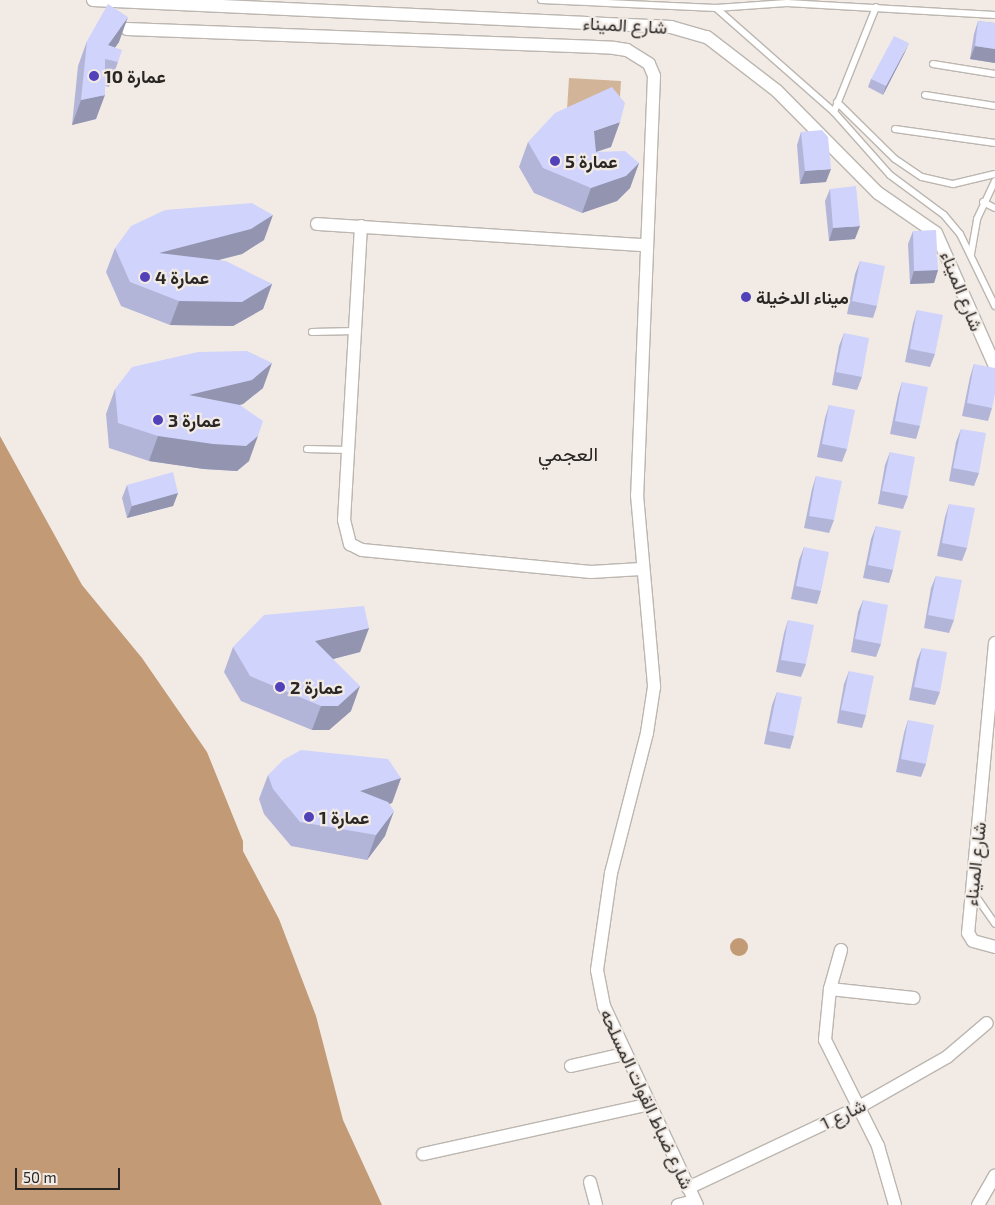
<!DOCTYPE html>
<meta charset="utf-8">
<style>
body{margin:0}
#map{position:relative;width:995px;height:1205px;overflow:hidden;background:#f2ebe5;font-family:"Exo 2",Vazirmatn,sans-serif}
div>[style]{position:absolute}
.green>*{inset:0;background:#d2b499}
.water>*{inset:0;background:#c29a75}
.round{border-radius:50%}
.roads{filter:drop-shadow(1px 0 #bcb6b0) drop-shadow(-1px 0 #bcb6b0) drop-shadow(0 1px #bcb6b0) drop-shadow(0 -1px #bcb6b0)}
.service>*{height:6px;margin:-3px;padding:0 3px;transform-origin:3px;border-radius:3px;background:#fff}
.minor>*{height:12px;margin:-6px;padding:0 6px;transform-origin:6px;border-radius:6px;background:#fff}
.wall>*{inset:0;background:#b3b5d8}
.shaded-wall>*{inset:0;background:#9294b0}
.building>*{inset:0;background:#d0d3fb}
.dots>*{width:14px;height:14px;translate:-50% -50%;box-sizing:border-box;border:2px solid #f2ebe5;border-radius:50%}
span{translate:-50% -50%;white-space:nowrap;text-align:center;line-height:1.15;-webkit-text-stroke:4.5px #f2ebe5;paint-order:stroke}
.street-label{font-size:18px;color:#292624}
.poi-label{font-size:18px;color:#292624;font-weight:700}
.left{translate:0 -50%;text-align:left}
.quarter-label{font-size:20px;color:#292624}
.scale{position:absolute;left:15px;top:1168px;width:105px;height:22px;box-sizing:border-box;border:2px solid #292624;border-top:0;padding-left:6px;font-size:15px;line-height:18px;white-space:nowrap;color:#292624;-webkit-text-stroke:4px #f2ebe5;paint-order:stroke}
</style>
<div id="map">
<div class="green">
<div style="clip-path:polygon(569px 78px,621px 81px,619px 113px,567px 110px)"></div>
</div>
<div class="water">
<div style="clip-path:polygon(0 436px,82px 585px,142px 658px,207px 752px,243px 841px,243px 851px,279px 919px,316px 1016px,343px 1120px,382px 1205px,0 1205px)"></div>
<div class="round" style="left:730px;top:938px;width:18px;height:18px"></div>
</div>
<div class="roads">
<div class="service">
<div style="left:541px;top:0;width:175px;rotate:2.6deg"></div>
<div style="left:716px;top:8px;width:71px;rotate:-4deg"></div>
<div style="left:787px;top:3px;width:208px;rotate:3.3deg"></div>
<div style="left:716px;top:8px;width:157px;rotate:41.4deg"></div>
<div style="left:834px;top:112px;width:84px;rotate:48.4deg"></div>
<div style="left:890px;top:175px;width:67px;rotate:36.5deg"></div>
<div style="left:944px;top:215px;width:25px;rotate:50deg"></div>
<div style="left:960px;top:234px;width:80px;rotate:64.1deg"></div>
<div style="left:933px;top:64px;width:63px;rotate:9.2deg"></div>
<div style="left:925px;top:95px;width:71px;rotate:8.9deg"></div>
<div style="left:837px;top:102px;width:81px;rotate:44.5deg"></div>
<div style="left:895px;top:159px;width:32px;rotate:34deg"></div>
<div style="left:922px;top:177px;width:32px;rotate:13deg"></div>
<div style="left:953px;top:184px;width:43px;rotate:-13.4deg"></div>
<div style="left:834px;top:112px;width:113px;rotate:-68.2deg"></div>
<div style="left:895px;top:129px;width:101px;rotate:8deg"></div>
<div style="left:983px;top:202px;width:13px;rotate:27deg"></div>
<div style="left:971px;top:254px;width:36px;rotate:-80deg"></div>
<div style="left:977px;top:219px;width:42px;rotate:-64.7deg"></div>
<div style="left:312px;top:332px;width:43px;rotate:-1.3deg"></div>
<div style="left:307px;top:449px;width:41px;rotate:1.4deg"></div>
<div style="left:975px;top:895px;width:35px;rotate:55deg"></div>
</div>
<div class="minor">
<div style="left:93px;top:0;width:579px;rotate:2.67deg"></div>
<div style="left:671px;top:27px;width:37px;rotate:16deg"></div>
<div style="left:707px;top:37px;width:88px;rotate:37.6deg"></div>
<div style="left:777px;top:91px;width:144px;rotate:45.3deg"></div>
<div style="left:878px;top:193px;width:70px;rotate:34.6deg"></div>
<div style="left:936px;top:233px;width:145px;rotate:66.1deg"></div>
<div style="left:127px;top:29px;width:487px;rotate:2.2deg"></div>
<div style="left:614px;top:48px;width:13px;rotate:9deg"></div>
<div style="left:627px;top:50px;width:26px;rotate:32deg"></div>
<div style="left:649px;top:64px;width:13px;rotate:67deg"></div>
<div style="left:654px;top:76px;width:419px;rotate:92.3deg"></div>
<div style="left:637px;top:495px;width:193px;rotate:84.9deg"></div>
<div style="left:654px;top:687px;width:47px;rotate:98.7deg"></div>
<div style="left:647px;top:733px;width:145px;rotate:104.4deg"></div>
<div style="left:611px;top:873px;width:98px;rotate:98.2deg"></div>
<div style="left:597px;top:970px;width:37px;rotate:79deg"></div>
<div style="left:604px;top:1006px;width:220px;rotate:65deg"></div>
<div style="left:317px;top:224px;width:330px;rotate:3.7deg"></div>
<div style="left:361px;top:226px;width:294px;rotate:93.3deg"></div>
<div style="left:344px;top:520px;width:25px;rotate:76deg"></div>
<div style="left:350px;top:544px;width:13px;rotate:27deg"></div>
<div style="left:362px;top:550px;width:230px;rotate:5.5deg"></div>
<div style="left:591px;top:572px;width:50px;rotate:-3.4deg"></div>
<div style="left:995px;top:643px;width:291px;rotate:95.3deg"></div>
<div style="left:968px;top:933px;width:9px;rotate:58deg"></div>
<div style="left:973px;top:941px;width:23px;rotate:15deg"></div>
<div style="left:841px;top:950px;width:41px;rotate:105.8deg"></div>
<div style="left:830px;top:989px;width:51px;rotate:95.6deg"></div>
<div style="left:825px;top:1040px;width:119px;rotate:63.4deg"></div>
<div style="left:878px;top:1146px;width:61px;rotate:73.9deg"></div>
<div style="left:830px;top:989px;width:84px;rotate:6.1deg"></div>
<div style="left:571px;top:1066px;width:54px;rotate:-12.8deg"></div>
<div style="left:423px;top:1154px;width:228px;rotate:-12.4deg"></div>
<div style="left:590px;top:1182px;width:24px;rotate:75deg"></div>
<div style="left:688px;top:1188px;width:189px;rotate:-25.3deg"></div>
<div style="left:859px;top:1107px;width:101px;rotate:-29.6deg"></div>
<div style="left:947px;top:1057px;width:52px;rotate:-40.4deg"></div>
<div style="left:678px;top:1205px;width:17px;rotate:-13deg"></div>
<div style="left:978px;top:1205px;width:34px;rotate:-60deg"></div>
</div>
</div>
<div class="wall">
<div style="clip-path:polygon(978px 21px,995px 23px,995px 63px,970px 59px,974px 34px)"></div>
<div style="clip-path:polygon(87px 41px,119px 42px,115px 47px,118px 62px,109px 87px,105px 86px,96px 119px,72px 125px,78px 66px)"></div>
<div style="clip-path:polygon(905px 52px,883px 95px,868px 87px,871px 79px)"></div>
<div style="clip-path:polygon(801px 132px,826px 182px,800px 184px,797px 145px)"></div>
<div style="clip-path:polygon(528px 142px,611px 147px,597px 152px,639px 163px,630px 188px,617px 201px,582px 213px,534px 193px,519px 167px)"></div>
<div style="clip-path:polygon(830px 189px,855px 239px,829px 241px,825px 201px)"></div>
<div style="clip-path:polygon(913px 231px,938px 270px,934px 283px,910px 284px,908px 244px)"></div>
<div style="clip-path:polygon(264px 240px,242px 254px,219px 260px,272px 284px,263px 309px,233px 326px,170px 325px,121px 306px,106px 272px,115px 248px)"></div>
<div style="clip-path:polygon(860px 261px,877px 306px,873px 318px,847px 314px,855px 274px)"></div>
<div style="clip-path:polygon(917px 310px,935px 354px,930px 367px,905px 362px,913px 323px)"></div>
<div style="clip-path:polygon(844px 333px,862px 377px,857px 390px,832px 385px,839px 346px)"></div>
<div style="clip-path:polygon(974px 364px,992px 408px,988px 421px,962px 416px,970px 377px)"></div>
<div style="clip-path:polygon(902px 382px,920px 426px,916px 439px,890px 434px,898px 395px)"></div>
<div style="clip-path:polygon(263px 388px,243px 404px,239px 405px,249px 461px,237px 471px,204px 469px,149px 461px,109px 448px,106px 414px,115px 389px)"></div>
<div style="clip-path:polygon(829px 405px,847px 449px,842px 462px,817px 457px,825px 418px)"></div>
<div style="clip-path:polygon(961px 429px,979px 473px,974px 486px,949px 481px,956px 442px)"></div>
<div style="clip-path:polygon(890px 452px,908px 496px,903px 509px,878px 504px,885px 465px)"></div>
<div style="clip-path:polygon(816px 476px,834px 520px,829px 533px,804px 528px,812px 489px)"></div>
<div style="clip-path:polygon(127px 485px,178px 493px,173px 506px,127px 518px,122px 498px)"></div>
<div style="clip-path:polygon(949px 504px,967px 548px,962px 561px,937px 556px,945px 517px)"></div>
<div style="clip-path:polygon(876px 526px,893px 570px,889px 583px,863px 578px,871px 539px)"></div>
<div style="clip-path:polygon(804px 547px,821px 591px,817px 604px,791px 599px,799px 560px)"></div>
<div style="clip-path:polygon(936px 576px,954px 620px,949px 633px,924px 628px,931px 588px)"></div>
<div style="clip-path:polygon(863px 600px,881px 644px,876px 657px,851px 652px,858px 612px)"></div>
<div style="clip-path:polygon(788px 620px,806px 664px,801px 677px,776px 672px,784px 633px)"></div>
<div style="clip-path:polygon(369px 628px,360px 652px,333px 659px,351px 711px,329px 730px,312px 730px,241px 701px,224px 672px,233px 647px)"></div>
<div style="clip-path:polygon(922px 648px,940px 692px,935px 705px,909px 700px,917px 660px)"></div>
<div style="clip-path:polygon(849px 671px,866px 715px,862px 728px,837px 723px,844px 684px)"></div>
<div style="clip-path:polygon(777px 692px,794px 736px,790px 749px,764px 744px,772px 705px)"></div>
<div style="clip-path:polygon(908px 720px,926px 764px,921px 777px,896px 772px,904px 733px)"></div>
<div style="clip-path:polygon(268px 775px,401px 778px,392px 803px,389px 804px,385px 836px,367px 860px,291px 846px,264px 814px,259px 799px)"></div>
</div>
<div class="shaded-wall">
<div style="clip-path:polygon(128px 17px,119px 42px,107px 59px,105px 59px,108px 45px)"></div>
<div style="clip-path:polygon(909px 43px,905px 52px,883px 95px,886px 86px)"></div>
<div style="clip-path:polygon(975px 46px,995px 49px,995px 63px,970px 59px)"></div>
<div style="clip-path:polygon(105px 95px,96px 119px,72px 125px,81px 100px)"></div>
<div style="clip-path:polygon(620px 122px,611px 147px,585px 155px,594px 131px)"></div>
<div style="clip-path:polygon(639px 163px,630px 188px,617px 201px,582px 213px,591px 188px)"></div>
<div style="clip-path:polygon(831px 169px,826px 182px,800px 184px,805px 171px)"></div>
<div style="clip-path:polygon(273px 215px,264px 240px,242px 254px,150px 277px,159px 253px)"></div>
<div style="clip-path:polygon(860px 226px,855px 239px,829px 241px,833px 228px)"></div>
<div style="clip-path:polygon(938px 270px,934px 283px,910px 284px,914px 271px)"></div>
<div style="clip-path:polygon(272px 284px,263px 309px,233px 326px,170px 325px,179px 301px)"></div>
<div style="clip-path:polygon(272px 363px,263px 388px,243px 404px,180px 420px,189px 395px)"></div>
<div style="clip-path:polygon(158px 436px,258px 436px,249px 461px,237px 471px,204px 469px,149px 461px)"></div>
<div style="clip-path:polygon(178px 493px,173px 506px,127px 518px,132px 506px)"></div>
<div style="clip-path:polygon(369px 628px,360px 652px,306px 666px,315px 641px)"></div>
<div style="clip-path:polygon(360px 686px,351px 711px,329px 730px,312px 730px,321px 706px)"></div>
<div style="clip-path:polygon(401px 778px,392px 803px,351px 816px,360px 791px)"></div>
<div style="clip-path:polygon(394px 811px,385px 836px,367px 860px,376px 835px)"></div>
</div>
<div class="building">
<div style="clip-path:polygon(108px 4px,128px 17px,108px 45px,122px 50px,118px 62px,105px 59px,105px 95px,81px 100px,87px 41px)"></div>
<div style="clip-path:polygon(978px 21px,995px 23px,995px 49px,975px 46px)"></div>
<div style="clip-path:polygon(894px 36px,909px 43px,886px 86px,871px 79px)"></div>
<div style="clip-path:polygon(612px 87px,625px 103px,620px 122px,594px 131px,596px 152px,625px 151px,639px 163px,626px 176px,591px 188px,543px 168px,528px 142px,555px 113px)"></div>
<div style="clip-path:polygon(822px 130px,828px 137px,831px 169px,805px 171px,801px 132px)"></div>
<div style="clip-path:polygon(856px 186px,860px 226px,833px 228px,830px 189px)"></div>
<div style="clip-path:polygon(252px 203px,273px 215px,251px 229px,159px 253px,226px 261px,272px 284px,242px 302px,179px 301px,130px 282px,115px 248px,131px 226px,165px 210px)"></div>
<div style="clip-path:polygon(936px 230px,938px 270px,914px 271px,913px 231px)"></div>
<div style="clip-path:polygon(860px 261px,885px 266px,877px 306px,852px 301px)"></div>
<div style="clip-path:polygon(917px 310px,943px 315px,935px 354px,910px 349px)"></div>
<div style="clip-path:polygon(844px 333px,869px 338px,862px 377px,836px 372px)"></div>
<div style="clip-path:polygon(247px 351px,272px 363px,252px 380px,189px 395px,240px 405px,263px 421px,258px 436px,246px 446px,213px 444px,158px 436px,118px 423px,115px 389px,132px 367px,198px 352px)"></div>
<div style="clip-path:polygon(974px 364px,995px 368px,995px 394px,992px 408px,967px 403px)"></div>
<div style="clip-path:polygon(902px 382px,928px 387px,920px 426px,895px 421px)"></div>
<div style="clip-path:polygon(829px 405px,855px 410px,847px 449px,822px 444px)"></div>
<div style="clip-path:polygon(961px 429px,986px 433px,979px 473px,953px 468px)"></div>
<div style="clip-path:polygon(890px 452px,915px 457px,908px 496px,882px 491px)"></div>
<div style="clip-path:polygon(173px 472px,178px 493px,132px 506px,127px 485px)"></div>
<div style="clip-path:polygon(816px 476px,842px 481px,834px 520px,809px 516px)"></div>
<div style="clip-path:polygon(949px 504px,975px 508px,967px 548px,942px 543px)"></div>
<div style="clip-path:polygon(876px 526px,901px 531px,893px 570px,868px 565px)"></div>
<div style="clip-path:polygon(804px 547px,829px 552px,821px 591px,796px 586px)"></div>
<div style="clip-path:polygon(936px 576px,962px 580px,954px 620px,928px 615px)"></div>
<div style="clip-path:polygon(863px 600px,888px 605px,881px 644px,855px 639px)"></div>
<div style="clip-path:polygon(364px 606px,369px 628px,315px 641px,360px 686px,338px 706px,321px 706px,250px 676px,233px 647px,264px 615px)"></div>
<div style="clip-path:polygon(788px 620px,814px 625px,806px 664px,781px 660px)"></div>
<div style="clip-path:polygon(922px 648px,947px 652px,940px 692px,914px 687px)"></div>
<div style="clip-path:polygon(849px 671px,874px 676px,866px 715px,841px 710px)"></div>
<div style="clip-path:polygon(777px 692px,802px 697px,794px 736px,769px 731px)"></div>
<div style="clip-path:polygon(908px 720px,934px 725px,926px 764px,901px 759px)"></div>
<div style="clip-path:polygon(301px 750px,388px 759px,401px 778px,360px 791px,388px 802px,394px 811px,376px 835px,300px 822px,273px 789px,268px 775px,283px 760px)"></div>
</div>
<div class="dots">
<div style="left:94px;top:76px;background:#5142ba"></div>
<div style="left:555px;top:161px;background:#5142ba"></div>
<div style="left:145px;top:277px;background:#5142ba"></div>
<div style="left:746px;top:297px;background:#5142ba"></div>
<div style="left:158px;top:420px;background:#5142ba"></div>
<div style="left:280px;top:687px;background:#5142ba"></div>
<div style="left:309px;top:817px;background:#5142ba"></div>
</div>
<div class="street-label">
<span style="left:625px;top:25px;rotate:3deg">شارع الميناء</span>
<span style="left:962px;top:291px;rotate:68deg">شارع الميناء</span>
<span style="left:975px;top:864px;rotate:-84deg">شارع الميناء</span>
<span style="left:647px;top:1099px;rotate:65deg">شارع ضباط القوات المسلحه</span>
<span style="left:843px;top:1114px;rotate:-26deg">شارع 1</span>
</div>
<div class="poi-label">
<span class="left" style="left:104px;top:76px">عمارة 10</span>
<span class="left" style="left:565px;top:161px">عمارة 5</span>
<span class="left" style="left:155px;top:277px">عمارة 4</span>
<span class="left" style="left:756px;top:297px">ميناء الدخيلة</span>
<span class="left" style="left:168px;top:420px">عمارة 3</span>
<span class="left" style="left:290px;top:687px">عمارة 2</span>
<span class="left" style="left:319px;top:817px">عمارة 1</span>
</div>
<div class="quarter-label">
<span style="left:568px;top:453px">العجمي</span>
</div>
<div class="scale">50 m</div>
</div>
